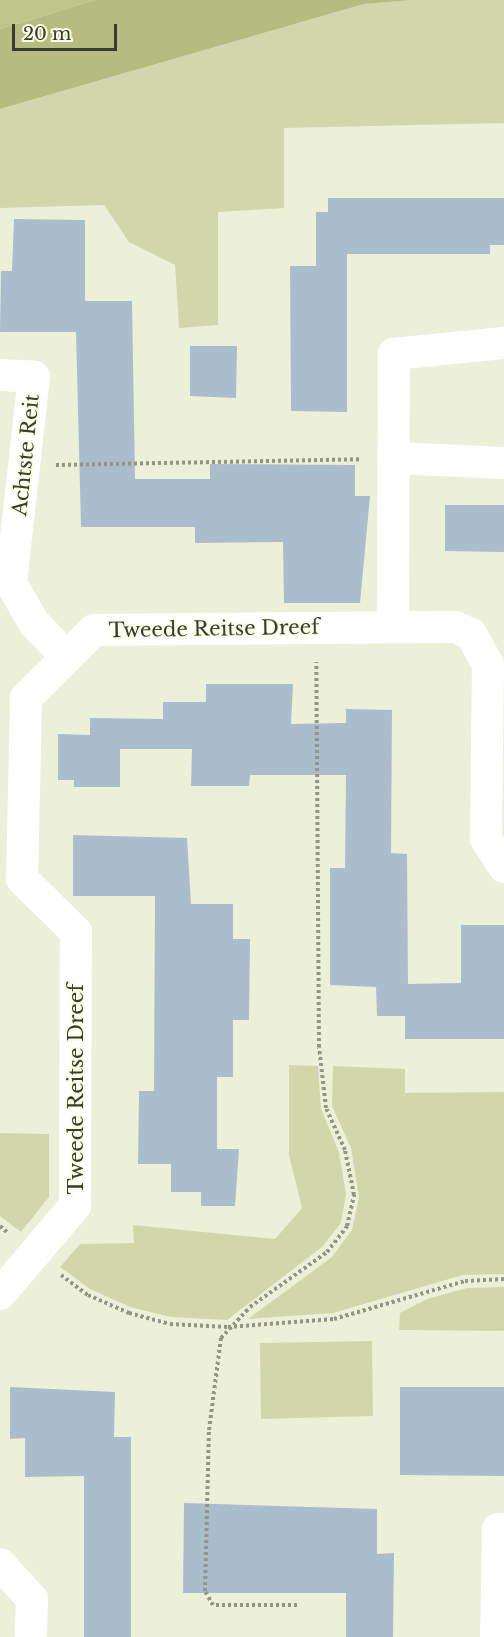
<!DOCTYPE html>
<style>
body{margin:0}
#map{position:relative;width:504px;height:1637px;overflow:hidden;background:#edf0d8;font-family:"Libre Baskerville",serif}
div>[style]{position:absolute}
.green>*{inset:0;background:#d2d7ab}
.forest>*{inset:0;background:#b6bc80}
.water>*{inset:0;background:#bfc588}
.building>*{inset:0;background:#a9bdcd}
.path>*{height:4px;margin-top:-2px;transform-origin:0;background:repeating-linear-gradient(90deg,#939584 0 3px,transparent 0 6px)}
.minor>*{height:32px;margin:-16px;padding:0 16px;transform-origin:16px;border-radius:16px;background:#fff}
span{translate:-50% -50%;white-space:nowrap;text-align:center;line-height:1.15;-webkit-text-stroke:4.5px #fafee5;paint-order:stroke}
.street-label{font-size:20px;color:#393a31}
.scale{position:absolute;left:12px;top:24px;width:105px;height:27px;box-sizing:border-box;border:3px solid #393a31;border-top:0;padding-left:8px;font-size:18px;line-height:21px;white-space:nowrap;color:#393a31;-webkit-text-stroke:4px #fafee5;paint-order:stroke}
</style>
<div id="map">
<div class="green">
<div style="clip-path:polygon(411px 0,504px 0,504px 123px,284px 128px,284px 208px,218px 212px,218px 325px,179px 328px,175px 265px,129px 242px,104px 205px,0 208px,0 109px,364px 4px)"></div>
<div style="clip-path:polygon(289px 1065px,318px 1066px,321px 1109px,339px 1152px,346px 1194px,341px 1223px,322px 1247px,227px 1320px,171px 1317px,130px 1307px,90px 1289px,60px 1267px,80px 1244px,134px 1243px,133px 1225px,275px 1239px,302px 1208px,289px 1155px)"></div>
<div style="clip-path:polygon(333px 1066px,405px 1069px,405px 1093px,504px 1092px,504px 1274px,463px 1275px,333px 1313px,248px 1319px,332px 1257px,352px 1230px,359px 1197px,351px 1148px,332px 1106px)"></div>
<div style="clip-path:polygon(0 1133px,49px 1134px,49px 1197px,21px 1232px,0 1216px)"></div>
<div style="clip-path:polygon(504px 1287px,504px 1331px,399px 1330px,400px 1313px,427px 1299px,467px 1288px)"></div>
<div style="clip-path:polygon(372px 1341px,373px 1416px,261px 1419px,260px 1343px)"></div>
</div>
<div class="forest">
<div style="clip-path:polygon(95px 0,411px 0,364px 4px,0 109px,0 29px)"></div>
</div>
<div class="water">
<div style="clip-path:polygon(0 0,95px 0,0 29px)"></div>
</div>
<div class="building">
<div style="clip-path:polygon(328px 198px,504px 198px,504px 245px,490px 245px,490px 254px,347px 254px,347px 412px,291px 411px,290px 266px,316px 266px,316px 212px,328px 212px)"></div>
<div style="clip-path:polygon(14px 219px,85px 220px,85px 301px,132px 301px,135px 479px,210px 479px,210px 464px,355px 465px,355px 496px,370px 496px,360px 603px,284px 603px,283px 542px,195px 543px,195px 527px,81px 527px,76px 332px,0 332px,1px 271px,12px 271px)"></div>
<div style="clip-path:polygon(190px 346px,237px 346px,236px 398px,190px 396px)"></div>
<div style="clip-path:polygon(445px 505px,504px 505px,504px 552px,445px 551px)"></div>
<div style="clip-path:polygon(206px 684px,293px 684px,291px 724px,346px 723px,346px 709px,392px 710px,391px 853px,407px 854px,408px 984px,461px 983px,461px 925px,504px 925px,504px 1039px,405px 1039px,405px 1016px,377px 1016px,376px 987px,330px 985px,330px 868px,345px 868px,346px 775px,250px 775px,249px 786px,191px 786px,192px 749px,120px 749px,120px 787px,74px 787px,74px 780px,58px 780px,58px 734px,90px 735px,90px 718px,163px 719px,163px 702px,206px 702px)"></div>
<div style="clip-path:polygon(73px 835px,187px 838px,191px 904px,233px 904px,233px 939px,250px 939px,249px 1020px,233px 1020px,233px 1077px,217px 1077px,217px 1149px,239px 1149px,235px 1206px,201px 1206px,201px 1192px,171px 1192px,171px 1164px,138px 1164px,139px 1091px,154px 1091px,155px 896px,73px 896px)"></div>
<div style="clip-path:polygon(10px 1387px,115px 1392px,114px 1437px,131px 1437px,131px 1637px,84px 1637px,84px 1476px,25px 1477px,25px 1438px,10px 1439px)"></div>
<div style="clip-path:polygon(400px 1387px,504px 1387px,504px 1476px,400px 1475px)"></div>
<div style="clip-path:polygon(184px 1503px,377px 1509px,377px 1554px,394px 1553px,393px 1637px,346px 1637px,346px 1593px,183px 1593px)"></div>
</div>
<div class="path">
<div style="left:56px;top:465px;width:305px;rotate:-1.1deg"></div>
<div style="left:0;top:1226px;width:11px;rotate:41deg"></div>
<div style="left:61px;top:1275px;width:34px;rotate:37deg"></div>
<div style="left:88px;top:1295px;width:45px;rotate:23.7deg"></div>
<div style="left:129px;top:1313px;width:42px;rotate:15deg"></div>
<div style="left:170px;top:1324px;width:58px;rotate:3deg"></div>
<div style="left:228px;top:1327px;width:106px;rotate:-4.3deg"></div>
<div style="left:334px;top:1319px;width:136px;rotate:-16.2deg"></div>
<div style="left:465px;top:1281px;width:39px;rotate:-3deg"></div>
<div style="left:297px;top:1605px;width:84px;rotate:180deg"></div>
<div style="left:213px;top:1605px;width:16px;rotate:-120deg"></div>
<div style="left:205px;top:1591px;width:161px;rotate:-88.6deg"></div>
<div style="left:209px;top:1430px;width:93px;rotate:-82.6deg"></div>
<div style="left:221px;top:1338px;width:42px;rotate:-46.9deg"></div>
<div style="left:250px;top:1307px;width:95px;rotate:-35.5deg"></div>
<div style="left:327px;top:1252px;width:33px;rotate:-52deg"></div>
<div style="left:347px;top:1226px;width:32px;rotate:-77deg"></div>
<div style="left:354px;top:1195px;width:46px;rotate:-101.3deg"></div>
<div style="left:345px;top:1150px;width:46px;rotate:-114.3deg"></div>
<div style="left:326px;top:1108px;width:61px;rotate:-96.5deg"></div>
<div style="left:319px;top:1047px;width:385px;rotate:-90.4deg"></div>
</div>
<div class="minor">
<div style="left:0;top:375px;width:34px;rotate:3deg"></div>
<div style="left:34px;top:377px;width:207px;rotate:96.4deg"></div>
<div style="left:11px;top:583px;width:46px;rotate:60.1deg"></div>
<div style="left:34px;top:623px;width:47px;rotate:45.9deg"></div>
<div style="left:397px;top:458px;width:107px;rotate:2.7deg"></div>
<div style="left:393px;top:627px;width:273px;rotate:-89.8deg"></div>
<div style="left:394px;top:354px;width:111px;rotate:-5.7deg"></div>
<div style="left:0;top:1294px;width:116px;rotate:-49.6deg"></div>
<div style="left:75px;top:1206px;width:274px;rotate:-89.8deg"></div>
<div style="left:76px;top:932px;width:76px;rotate:-135.5deg"></div>
<div style="left:22px;top:879px;width:181px;rotate:-88.7deg"></div>
<div style="left:26px;top:698px;width:96px;rotate:-45deg"></div>
<div style="left:94px;top:630px;width:361px;rotate:-0.5deg"></div>
<div style="left:455px;top:627px;width:17px;rotate:24deg"></div>
<div style="left:471px;top:634px;width:35px;rotate:61deg"></div>
<div style="left:488px;top:665px;width:174px;rotate:90.7deg"></div>
<div style="left:486px;top:839px;width:33px;rotate:57deg"></div>
<div style="left:0;top:1564px;width:47px;rotate:47.6deg"></div>
<div style="left:32px;top:1599px;width:38px;rotate:92deg"></div>
<div style="left:496px;top:1637px;width:108px;rotate:-88.9deg"></div>
<div style="left:498px;top:1529px;width:6px"></div>
</div>
<div class="street-label">
<span style="left:26px;top:455px;rotate:-84deg">Achtste Reit</span>
<span style="left:214px;top:629px;rotate:-1deg">Tweede Reitse Dreef</span>
<span style="left:76px;top:1089px;rotate:-90deg">Tweede Reitse Dreef</span>
</div>
<div class="scale">20 m</div>
</div>
